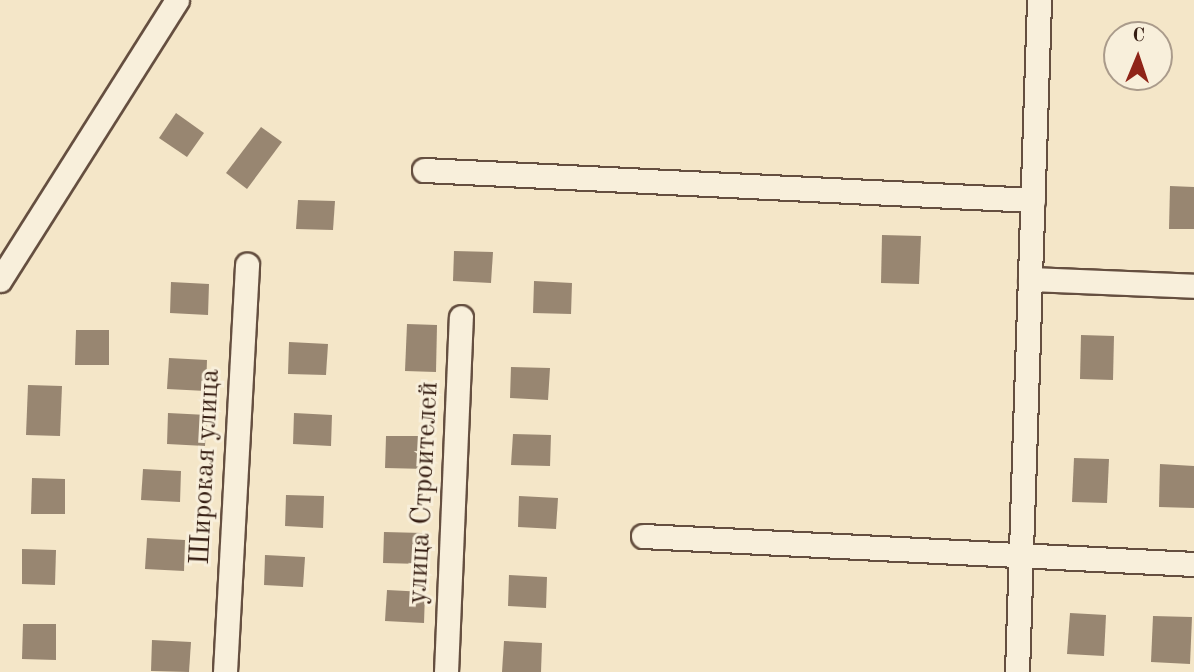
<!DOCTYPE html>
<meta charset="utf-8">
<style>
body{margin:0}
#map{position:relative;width:1194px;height:672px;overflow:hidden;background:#f4e6c8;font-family:"Old Standard TT",serif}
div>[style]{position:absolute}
.building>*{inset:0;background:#988671}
.roads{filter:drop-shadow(2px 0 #654f40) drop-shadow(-2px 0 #654f40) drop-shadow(0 2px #654f40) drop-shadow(0 -2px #654f40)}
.street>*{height:23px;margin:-11.5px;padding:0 11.5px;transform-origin:11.5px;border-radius:11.5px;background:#f8efdb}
span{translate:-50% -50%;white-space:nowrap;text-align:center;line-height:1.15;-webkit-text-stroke:6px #f8efdb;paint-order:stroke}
.street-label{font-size:28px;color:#351d12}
.north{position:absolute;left:1103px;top:21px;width:70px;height:70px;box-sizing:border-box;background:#f8efdb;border:2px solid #aa9b8b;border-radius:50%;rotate:2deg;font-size:19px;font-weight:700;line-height:28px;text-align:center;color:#351d12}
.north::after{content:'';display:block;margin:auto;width:24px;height:32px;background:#8f2418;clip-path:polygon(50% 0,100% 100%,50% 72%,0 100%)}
</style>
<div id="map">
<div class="building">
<div style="clip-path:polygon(176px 113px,204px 133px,187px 157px,159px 138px)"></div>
<div style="clip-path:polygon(261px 127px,282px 142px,247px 189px,226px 173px)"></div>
<div style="clip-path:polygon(1170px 186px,1194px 187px,1194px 229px,1169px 229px)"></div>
<div style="clip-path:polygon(298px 200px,335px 201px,333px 230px,296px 229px)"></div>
<div style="clip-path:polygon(882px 235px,921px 236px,919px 284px,881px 283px)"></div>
<div style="clip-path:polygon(454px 251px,493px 252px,491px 283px,453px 281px)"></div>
<div style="clip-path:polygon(534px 281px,572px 283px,571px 314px,533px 313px)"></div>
<div style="clip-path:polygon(171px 282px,209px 284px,208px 315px,170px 313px)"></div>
<div style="clip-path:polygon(407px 324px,437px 325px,436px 372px,405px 371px)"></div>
<div style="clip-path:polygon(76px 330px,109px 330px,109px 365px,75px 365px)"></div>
<div style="clip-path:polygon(1081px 335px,1114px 336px,1113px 380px,1080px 379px)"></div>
<div style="clip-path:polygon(289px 342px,328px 344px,326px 375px,288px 374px)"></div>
<div style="clip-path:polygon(169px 358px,207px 360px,206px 391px,167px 389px)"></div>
<div style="clip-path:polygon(511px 367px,550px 368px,548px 400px,510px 398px)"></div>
<div style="clip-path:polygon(28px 385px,62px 386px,60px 436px,26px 435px)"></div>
<div style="clip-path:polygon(168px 413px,207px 415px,205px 446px,167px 444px)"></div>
<div style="clip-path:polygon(294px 413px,332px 415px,331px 446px,293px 444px)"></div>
<div style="clip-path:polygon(513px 434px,551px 435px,550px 466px,511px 465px)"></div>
<div style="clip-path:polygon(386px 436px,427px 436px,427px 469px,385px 468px)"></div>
<div style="clip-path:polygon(1074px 458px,1109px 459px,1107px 503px,1072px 502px)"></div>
<div style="clip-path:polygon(1160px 464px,1194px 466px,1194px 508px,1159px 507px)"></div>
<div style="clip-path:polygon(143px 469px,181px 471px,180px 502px,141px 500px)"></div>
<div style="clip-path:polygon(32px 478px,65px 479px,65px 514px,31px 514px)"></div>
<div style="clip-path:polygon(286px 495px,324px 496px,323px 528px,285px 526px)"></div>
<div style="clip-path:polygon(519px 496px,558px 498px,556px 529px,518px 527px)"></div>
<div style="clip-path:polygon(384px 532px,423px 533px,421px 564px,383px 563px)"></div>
<div style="clip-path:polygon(147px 538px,185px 540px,184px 571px,145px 569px)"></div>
<div style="clip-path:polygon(22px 549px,56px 550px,55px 585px,22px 584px)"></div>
<div style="clip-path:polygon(265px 555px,305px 557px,303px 587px,264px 585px)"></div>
<div style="clip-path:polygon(509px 575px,547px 577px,546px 608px,508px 606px)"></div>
<div style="clip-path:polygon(387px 590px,425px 592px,424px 623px,385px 621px)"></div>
<div style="clip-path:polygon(1070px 613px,1106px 615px,1104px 656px,1067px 654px)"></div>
<div style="clip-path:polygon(1153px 616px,1192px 617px,1190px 664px,1151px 662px)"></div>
<div style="clip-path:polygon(23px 624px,56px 624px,56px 660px,22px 659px)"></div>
<div style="clip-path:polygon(152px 640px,191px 642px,189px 672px,151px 671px)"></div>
<div style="clip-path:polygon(504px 641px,542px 643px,541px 672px,502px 672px)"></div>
</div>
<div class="roads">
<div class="street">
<div style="left:424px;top:170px;width:610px;rotate:2.82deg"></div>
<div style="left:1030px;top:279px;width:164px;rotate:2.4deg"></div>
<div style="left:0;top:280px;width:331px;rotate:-57.7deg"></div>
<div style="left:643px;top:536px;width:552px;rotate:2.91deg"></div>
<div style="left:225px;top:672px;width:408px;rotate:-86.9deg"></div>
<div style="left:446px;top:672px;width:355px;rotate:-87.6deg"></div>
<div style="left:1017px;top:672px;width:672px;rotate:-88.12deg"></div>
</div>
</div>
<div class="street-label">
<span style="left:206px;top:467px;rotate:-87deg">Широкая улица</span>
<span style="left:424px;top:493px;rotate:-87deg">улица Строителей</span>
</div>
<div class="north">С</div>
</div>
